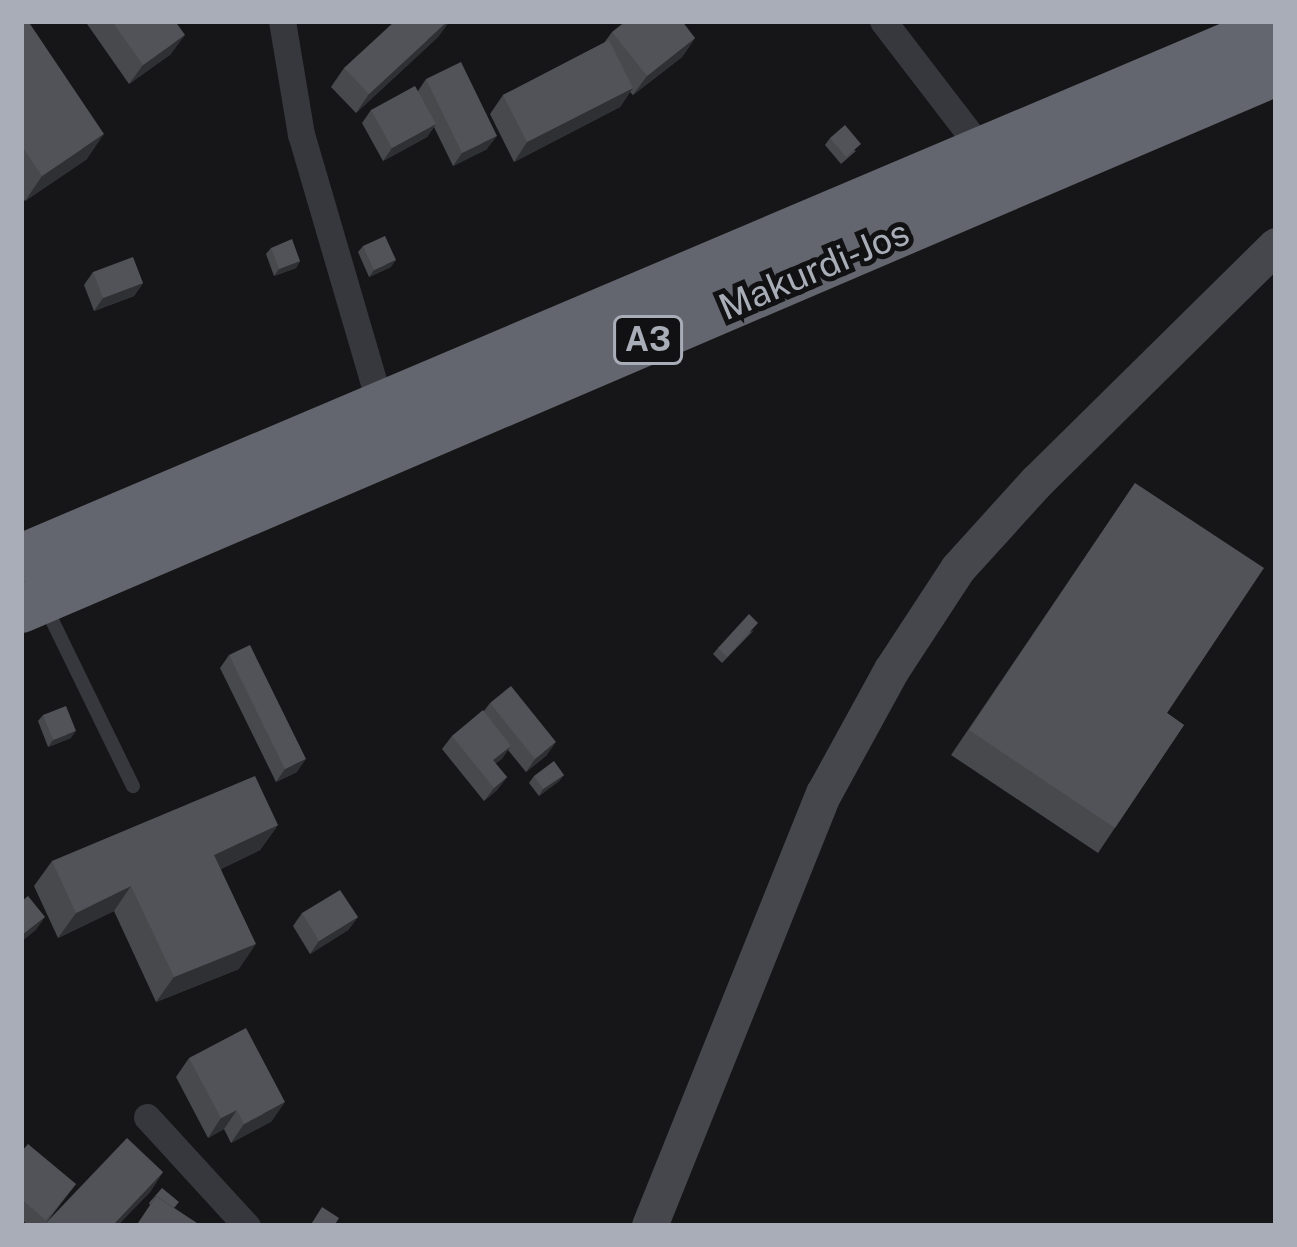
<!DOCTYPE html>
<style>
body{margin:0}
#map{position:relative;width:1297px;height:1247px;overflow:hidden;background:#161618;font-family:"Public Sans",sans-serif}
div>[style]{position:absolute}
.lane>*{height:14px;margin:-7px;padding:0 7px;transform-origin:7px;border-radius:7px;background:#37383d}
.street>*{height:27px;margin:-13.5px;padding:0 13.5px;transform-origin:13.5px;border-radius:13.5px;background:#37383d}
.secondary>*{height:36px;margin:-18px;padding:0 18px;transform-origin:18px;border-radius:18px;background:#45474d}
.highway>*{height:48px;margin:-24px;padding:0 24px;transform-origin:24px;border-radius:24px;background:#63666e}
.wall>*{inset:0;background:#47494d}
.shaded-wall>*{inset:0;background:#2f3033}
.building>*{inset:0;background:#525359}
span{translate:-50% -50%;white-space:nowrap;text-align:center;line-height:1.15;-webkit-text-stroke:10px #111113;paint-order:stroke}
.shield-label span{padding:3px 9px;background:#111113;border:3px solid;border-radius:9px;-webkit-text-stroke-width:0}
.shield-label{font-size:33px;color:#a8adb8;font-weight:700}
.street-label{font-size:36px;color:#a8adb8}
.frame{position:absolute;inset:0;border:24px solid #a8adb8;pointer-events:none}
</style>
<div id="map">
<div class="lane">
<div style="left:47px;top:610px;width:196px;rotate:64deg"></div>
</div>
<div class="street">
<div style="left:282px;top:21px;width:115px;rotate:80.5deg"></div>
<div style="left:301px;top:134px;width:285px;rotate:73.7deg"></div>
<div style="left:883px;top:21px;width:163px;rotate:52.5deg"></div>
<div style="left:147px;top:1117px;width:148px;rotate:47.5deg"></div>
</div>
<div class="secondary">
<div style="left:650px;top:1226px;width:466px;rotate:-68.1deg"></div>
<div style="left:824px;top:794px;width:141px;rotate:-61.3deg"></div>
<div style="left:892px;top:670px;width:121px;rotate:-56.8deg"></div>
<div style="left:958px;top:569px;width:118px;rotate:-47.8deg"></div>
<div style="left:1037px;top:482px;width:336px;rotate:-44.6deg"></div>
</div>
<div class="highway">
<div style="left:21px;top:558px;width:1363px;rotate:-22.97deg"></div>
<div style="left:21px;top:609px;width:1365px;rotate:-23.17deg"></div>
</div>
<div class="wall">
<div style="clip-path:polygon(21px 21px,87px 159px,25px 201px,21px 195px)"></div>
<div style="clip-path:polygon(85px 21px,175px 21px,171px 54px,129px 84px)"></div>
<div style="clip-path:polygon(612px 32px,695px 38px,682px 57px,633px 95px,630px 92px,620px 107px,514px 162px,490px 114px,503px 95px,604px 43px)"></div>
<div style="clip-path:polygon(439px 36px,356px 113px,331px 87px,344px 68px)"></div>
<div style="clip-path:polygon(426px 79px,487px 149px,453px 166px,434px 127px,427px 137px,383px 161px,362px 123px,371px 110px,418px 91px)"></div>
<div style="clip-path:polygon(830px 138px,856px 151px,841px 164px,825px 145px)"></div>
<div style="clip-path:polygon(363px 246px,391px 267px,369px 277px,358px 252px)"></div>
<div style="clip-path:polygon(271px 248px,300px 261px,296px 268px,274px 276px,266px 254px)"></div>
<div style="clip-path:polygon(93px 272px,143px 283px,134px 296px,94px 311px,84px 285px)"></div>
<div style="clip-path:polygon(1135px 483px,1167px 713px,1184px 725px,1098px 853px,951px 755px)"></div>
<div style="clip-path:polygon(754px 630px,722px 663px,713px 654px,718px 648px)"></div>
<div style="clip-path:polygon(229px 655px,297px 772px,276px 782px,220px 668px)"></div>
<div style="clip-path:polygon(490px 703px,547px 755px,526px 772px,508px 750px,495px 764px,507px 777px,497px 790px,484px 801px,442px 749px,452px 736px,484px 711px)"></div>
<div style="clip-path:polygon(43px 715px,71px 738px,48px 747px,38px 721px)"></div>
<div style="clip-path:polygon(564px 775px,559px 781px,539px 796px,529px 783px,534px 776px)"></div>
<div style="clip-path:polygon(278px 825px,260px 850px,221px 869px,239px 969px,156px 1002px,114px 911px,58px 938px,34px 886px,52px 861px)"></div>
<div style="clip-path:polygon(302px 913px,358px 917px,348px 930px,310px 954px,293px 926px)"></div>
<div style="clip-path:polygon(189px 1058px,272px 1121px,231px 1143px,224px 1129px,208px 1138px,176px 1077px)"></div>
<div style="clip-path:polygon(21px 1152px,76px 1184px,46px 1223px,163px 1172px,150px 1192px,117px 1226px,29px 1226px,21px 1219px)"></div>
</div>
<div class="shaded-wall">
<div style="clip-path:polygon(448px 21px,450px 21px,439px 36px,356px 113px,369px 94px)"></div>
<div style="clip-path:polygon(185px 35px,171px 54px,129px 84px,143px 65px)"></div>
<div style="clip-path:polygon(695px 38px,682px 57px,633px 95px,647px 76px)"></div>
<div style="clip-path:polygon(633px 88px,620px 107px,514px 162px,527px 142px)"></div>
<div style="clip-path:polygon(436px 124px,427px 137px,383px 161px,392px 148px)"></div>
<div style="clip-path:polygon(104px 134px,87px 159px,25px 201px,42px 176px)"></div>
<div style="clip-path:polygon(497px 136px,487px 149px,453px 166px,462px 153px)"></div>
<div style="clip-path:polygon(396px 260px,391px 267px,369px 277px,374px 270px)"></div>
<div style="clip-path:polygon(300px 261px,296px 268px,274px 276px,279px 269px)"></div>
<div style="clip-path:polygon(143px 283px,134px 296px,94px 311px,103px 298px)"></div>
<div style="clip-path:polygon(76px 731px,71px 738px,48px 747px,53px 740px)"></div>
<div style="clip-path:polygon(556px 742px,547px 755px,526px 772px,535px 759px)"></div>
<div style="clip-path:polygon(511px 746px,502px 759px,483px 773px,493px 760px)"></div>
<div style="clip-path:polygon(306px 759px,297px 772px,276px 782px,285px 769px)"></div>
<div style="clip-path:polygon(564px 775px,559px 781px,539px 796px,543px 789px)"></div>
<div style="clip-path:polygon(507px 777px,497px 790px,484px 801px,494px 788px)"></div>
<div style="clip-path:polygon(278px 825px,260px 850px,197px 880px,214px 855px)"></div>
<div style="clip-path:polygon(131px 886px,114px 911px,58px 938px,76px 913px)"></div>
<div style="clip-path:polygon(45px 917px,36px 930px,21px 942px,21px 936px)"></div>
<div style="clip-path:polygon(358px 917px,348px 930px,310px 954px,319px 941px)"></div>
<div style="clip-path:polygon(256px 944px,239px 969px,156px 1002px,174px 977px)"></div>
<div style="clip-path:polygon(285px 1102px,272px 1121px,231px 1143px,244px 1124px)"></div>
<div style="clip-path:polygon(237px 1110px,224px 1129px,208px 1138px,221px 1118px)"></div>
<div style="clip-path:polygon(163px 1172px,150px 1192px,117px 1226px,112px 1226px)"></div>
</div>
<div class="building">
<div style="clip-path:polygon(21px 21px,28px 21px,104px 134px,42px 176px,21px 145px)"></div>
<div style="clip-path:polygon(112px 21px,175px 21px,185px 35px,143px 65px)"></div>
<div style="clip-path:polygon(395px 21px,448px 21px,369px 94px,344px 68px)"></div>
<div style="clip-path:polygon(626px 21px,682px 21px,695px 38px,647px 76px,612px 32px)"></div>
<div style="clip-path:polygon(609px 40px,633px 88px,527px 142px,503px 95px)"></div>
<div style="clip-path:polygon(461px 62px,497px 136px,462px 153px,426px 79px)"></div>
<div style="clip-path:polygon(415px 86px,436px 124px,392px 148px,371px 110px)"></div>
<div style="clip-path:polygon(845px 125px,861px 144px,846px 157px,830px 138px)"></div>
<div style="clip-path:polygon(385px 236px,396px 260px,374px 270px,363px 246px)"></div>
<div style="clip-path:polygon(292px 239px,300px 261px,279px 269px,271px 248px)"></div>
<div style="clip-path:polygon(133px 257px,143px 283px,103px 298px,93px 272px)"></div>
<div style="clip-path:polygon(1135px 483px,1264px 568px,1167px 713px,1184px 725px,1115px 828px,969px 730px)"></div>
<div style="clip-path:polygon(749px 614px,758px 623px,727px 657px,718px 648px)"></div>
<div style="clip-path:polygon(250px 645px,306px 759px,285px 769px,229px 655px)"></div>
<div style="clip-path:polygon(511px 686px,556px 742px,535px 759px,490px 703px)"></div>
<div style="clip-path:polygon(66px 706px,76px 731px,53px 740px,43px 715px)"></div>
<div style="clip-path:polygon(483px 710px,511px 746px,493px 760px,507px 777px,494px 788px,452px 736px)"></div>
<div style="clip-path:polygon(554px 761px,564px 775px,543px 789px,534px 776px)"></div>
<div style="clip-path:polygon(255px 776px,278px 825px,214px 855px,256px 944px,174px 977px,131px 886px,76px 913px,52px 861px)"></div>
<div style="clip-path:polygon(340px 890px,358px 917px,319px 941px,302px 913px)"></div>
<div style="clip-path:polygon(28px 896px,45px 917px,21px 936px,21px 902px)"></div>
<div style="clip-path:polygon(246px 1028px,285px 1102px,244px 1124px,237px 1110px,221px 1118px,189px 1058px)"></div>
<div style="clip-path:polygon(127px 1138px,163px 1172px,112px 1226px,47px 1226px,45px 1224px)"></div>
<div style="clip-path:polygon(28px 1144px,76px 1184px,46px 1220px,21px 1199px,21px 1152px)"></div>
<div style="clip-path:polygon(162px 1188px,179px 1202px,174px 1208px,156px 1196px,150px 1205px,149px 1203px)"></div>
<div style="clip-path:polygon(156px 1196px,200px 1225px,199px 1226px,136px 1226px)"></div>
<div style="clip-path:polygon(322px 1207px,339px 1218px,334px 1226px,310px 1226px)"></div>
</div>
<div class="shield-label">
<span style="left:648px;top:340px">A3</span>
</div>
<div class="street-label">
<span style="left:814px;top:270px;rotate:-23deg">Makurdi-Jos</span>
</div>
<div class="frame"></div>
</div>
